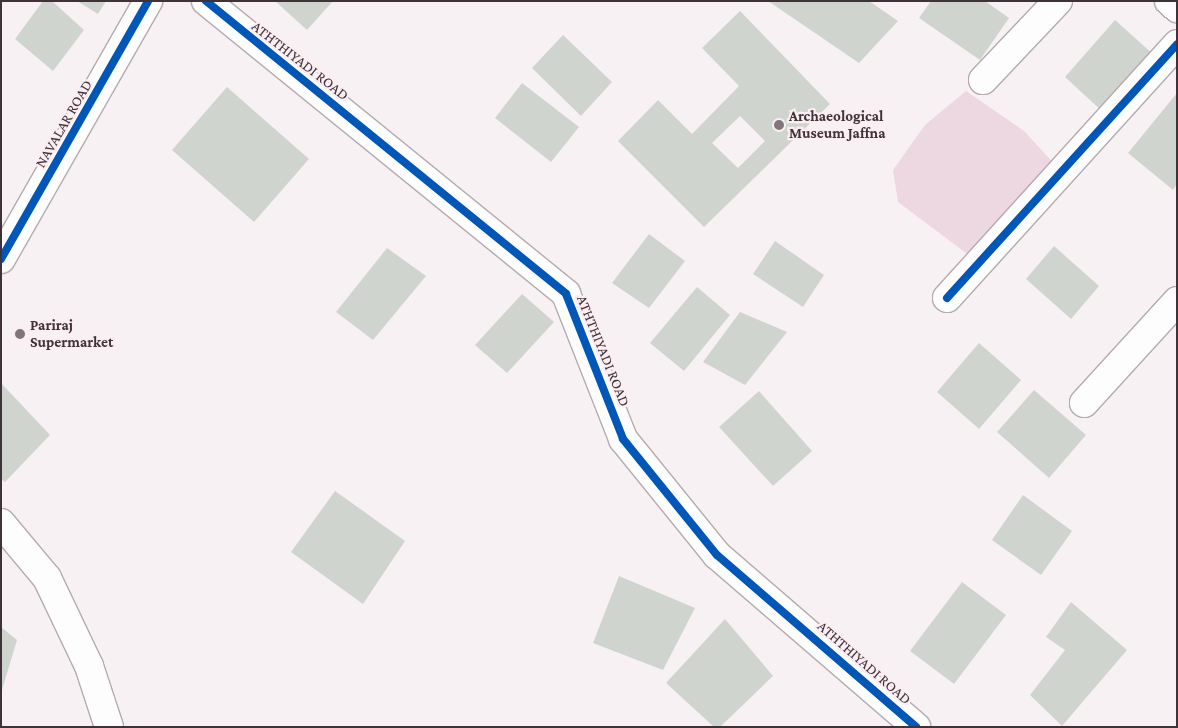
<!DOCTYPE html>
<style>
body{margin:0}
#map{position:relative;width:1178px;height:728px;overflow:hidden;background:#f8f1f4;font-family:"Crimson Pro",serif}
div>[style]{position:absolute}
.green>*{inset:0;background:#edd7e1}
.building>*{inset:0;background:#d0d4ce}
.roads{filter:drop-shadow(1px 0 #b4abaf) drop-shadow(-1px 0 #b4abaf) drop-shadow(0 1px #b4abaf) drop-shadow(0 -1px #b4abaf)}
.minor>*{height:28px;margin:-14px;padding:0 14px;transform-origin:14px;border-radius:14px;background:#fefdfd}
.cycleway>*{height:8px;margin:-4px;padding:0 4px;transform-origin:4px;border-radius:4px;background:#0057b8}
.dots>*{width:14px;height:14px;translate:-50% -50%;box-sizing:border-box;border:2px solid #fbeef3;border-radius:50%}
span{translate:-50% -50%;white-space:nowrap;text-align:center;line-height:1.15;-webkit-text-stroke:4.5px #fbeef3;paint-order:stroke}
.street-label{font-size:15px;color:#3f3238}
.poi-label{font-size:15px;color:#3f3238;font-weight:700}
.left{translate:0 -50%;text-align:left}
.frame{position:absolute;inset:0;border:2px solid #3f3238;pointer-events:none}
</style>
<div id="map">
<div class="green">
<div style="clip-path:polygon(966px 91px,1024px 131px,1060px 170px,978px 262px,898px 202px,893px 170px,925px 125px)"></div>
</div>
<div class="building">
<div style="clip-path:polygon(43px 1px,52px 1px,84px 30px,53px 71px,15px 39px)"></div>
<div style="clip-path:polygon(77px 1px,106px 1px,98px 14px)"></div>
<div style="clip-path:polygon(275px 1px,333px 1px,307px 30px)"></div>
<div style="clip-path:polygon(768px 1px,869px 1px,898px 21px,859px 63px)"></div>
<div style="clip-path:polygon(931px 1px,985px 1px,1009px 18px,980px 60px,919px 18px)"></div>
<div style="clip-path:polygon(evenodd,740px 11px,830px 104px,704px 227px,618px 141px,658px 100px,692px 134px,739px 86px,702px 48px,740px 11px,740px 116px,765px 141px,738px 168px,712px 143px,740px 116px)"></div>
<div style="clip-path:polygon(1115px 20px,1154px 55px,1103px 112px,1065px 77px)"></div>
<div style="clip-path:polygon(563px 35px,612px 82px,581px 116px,532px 68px)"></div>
<div style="clip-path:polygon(522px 83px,579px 127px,551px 162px,495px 118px)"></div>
<div style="clip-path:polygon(227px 87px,309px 159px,254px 222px,172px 150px)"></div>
<div style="clip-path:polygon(1177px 93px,1177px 184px,1173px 190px,1128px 153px)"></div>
<div style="clip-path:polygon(649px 234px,685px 261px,649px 308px,612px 283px)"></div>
<div style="clip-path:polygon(775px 241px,824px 275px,803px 307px,753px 274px)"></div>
<div style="clip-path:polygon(1054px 246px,1099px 286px,1071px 319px,1026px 279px)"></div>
<div style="clip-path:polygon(387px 248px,426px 276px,373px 340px,336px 312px)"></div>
<div style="clip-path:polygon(697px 287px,730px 315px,684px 371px,650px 343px)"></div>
<div style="clip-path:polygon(522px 294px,554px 322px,507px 373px,475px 345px)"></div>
<div style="clip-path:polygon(740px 312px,787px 332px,745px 385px,703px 362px)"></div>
<div style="clip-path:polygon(979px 343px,1021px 380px,979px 429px,937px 392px)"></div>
<div style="clip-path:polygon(1px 383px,50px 435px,5px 482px,1px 479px)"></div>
<div style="clip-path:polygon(1034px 390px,1086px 435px,1049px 478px,997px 432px)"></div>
<div style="clip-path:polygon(759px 391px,812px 451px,773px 486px,719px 427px)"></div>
<div style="clip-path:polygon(335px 491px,405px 541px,363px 604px,291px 552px)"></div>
<div style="clip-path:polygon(1023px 495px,1072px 531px,1041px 575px,992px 540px)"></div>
<div style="clip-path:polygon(619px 576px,695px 608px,663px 670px,593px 643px)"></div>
<div style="clip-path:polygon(962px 582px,1006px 615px,954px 684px,910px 651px)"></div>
<div style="clip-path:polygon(1071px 602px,1127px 650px,1062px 726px,1030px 695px,1065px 650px,1046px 637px)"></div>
<div style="clip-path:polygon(725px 619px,773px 676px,720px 727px,714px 727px,666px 683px)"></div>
<div style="clip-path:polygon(1px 627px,17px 640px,2px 690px,1px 690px)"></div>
</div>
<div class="roads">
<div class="minor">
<div style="left:206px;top:1px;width:464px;rotate:39.1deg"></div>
<div style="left:566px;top:294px;width:156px;rotate:68.5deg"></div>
<div style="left:623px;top:439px;width:149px;rotate:51deg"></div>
<div style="left:717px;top:555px;width:263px;rotate:40.8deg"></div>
<div style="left:1169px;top:1px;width:11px;rotate:41deg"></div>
<div style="left:983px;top:80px;width:109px;rotate:-46.5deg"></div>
<div style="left:1px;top:259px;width:297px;rotate:-60.3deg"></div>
<div style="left:947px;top:298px;width:343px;rotate:-47.8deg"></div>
<div style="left:1084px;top:403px;width:138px;rotate:-47.6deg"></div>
<div style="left:1px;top:523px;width:72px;rotate:50.1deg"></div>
<div style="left:47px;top:578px;width:98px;rotate:64.5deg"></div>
<div style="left:89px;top:666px;width:64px;rotate:71.8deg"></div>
</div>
</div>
<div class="cycleway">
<div style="left:206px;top:1px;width:464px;rotate:39.1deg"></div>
<div style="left:566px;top:294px;width:156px;rotate:68.5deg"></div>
<div style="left:623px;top:439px;width:149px;rotate:51deg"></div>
<div style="left:717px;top:555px;width:263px;rotate:40.8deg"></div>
<div style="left:1px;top:259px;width:297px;rotate:-60.3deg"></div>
<div style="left:947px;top:298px;width:343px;rotate:-47.8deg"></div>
</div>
<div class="dots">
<div style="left:779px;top:125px;background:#80757a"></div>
<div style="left:20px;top:334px;background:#80757a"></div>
</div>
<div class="street-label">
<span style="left:300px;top:61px;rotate:38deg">ATHTHIYADI ROAD</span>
<span style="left:64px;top:124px;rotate:-60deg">NAVALAR ROAD</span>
<span style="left:603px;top:351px;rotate:68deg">ATHTHIYADI ROAD</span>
<span style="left:864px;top:663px;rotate:41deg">ATHTHIYADI ROAD</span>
</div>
<div class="poi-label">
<span class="left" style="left:789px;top:125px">Archaeological<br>Museum Jaffna</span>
<span class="left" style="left:30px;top:334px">Pariraj<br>Supermarket</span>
</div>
<div class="frame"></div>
</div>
